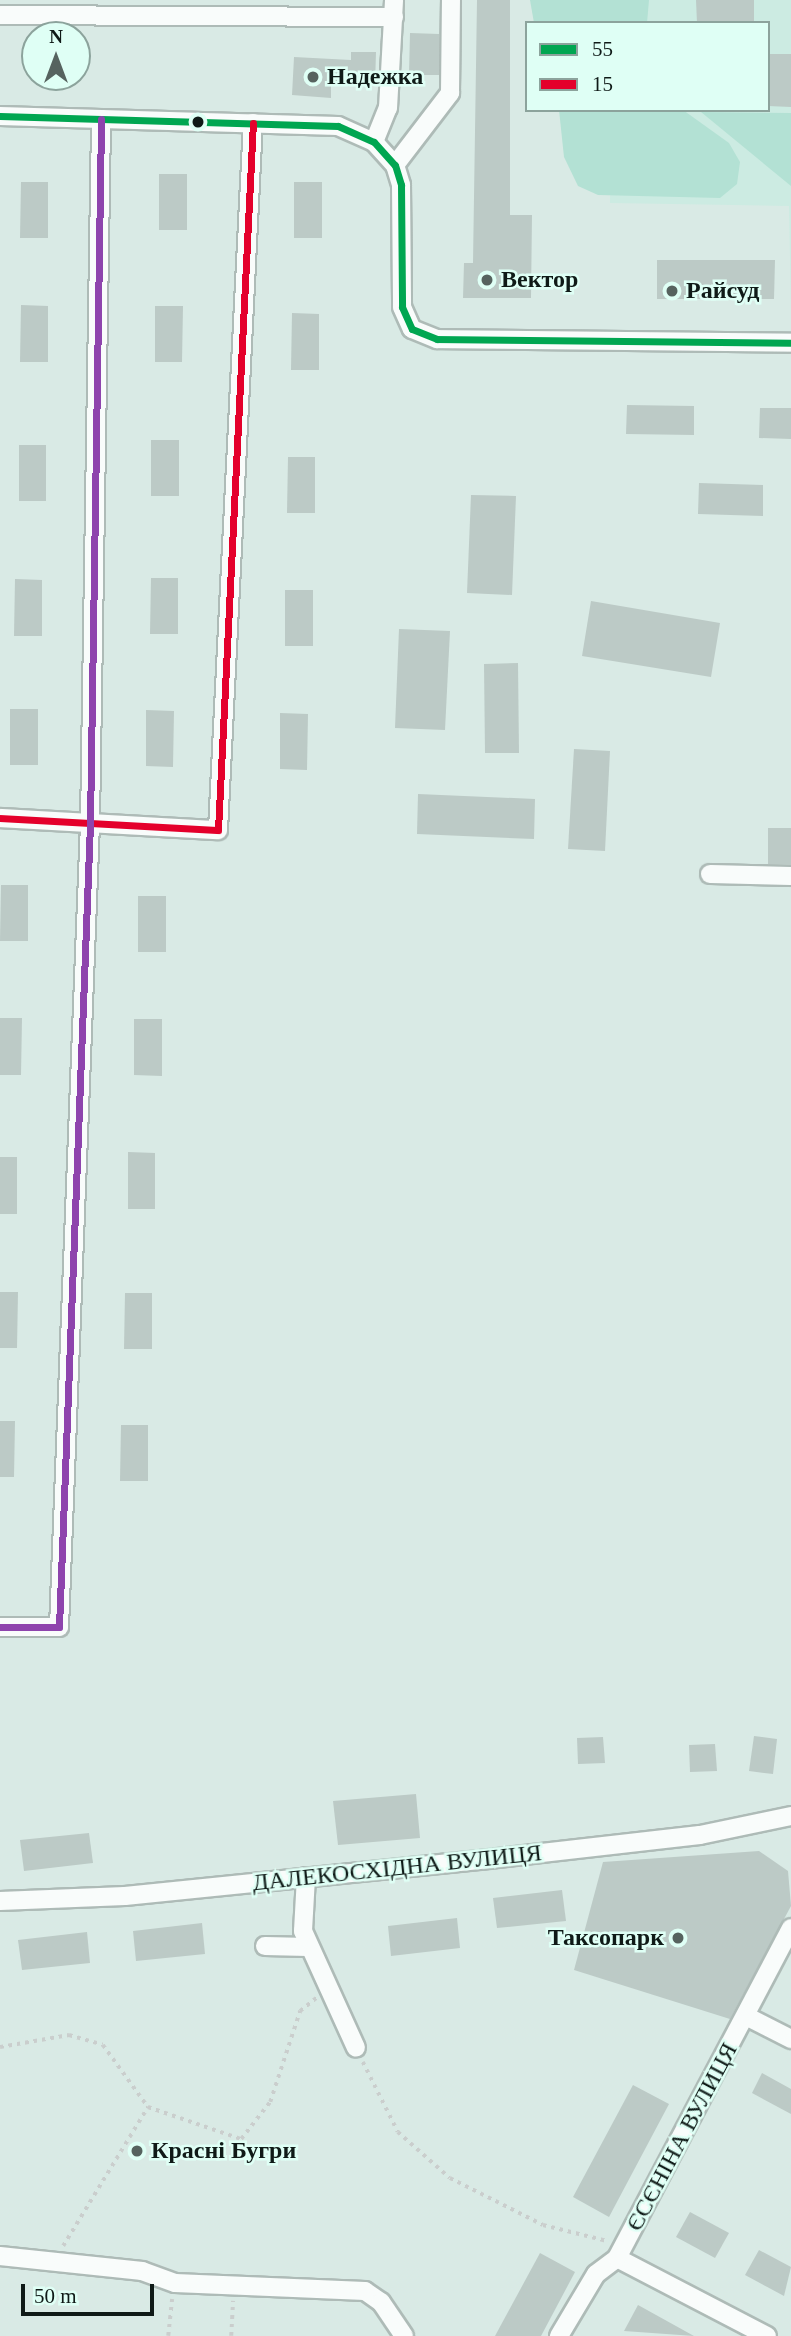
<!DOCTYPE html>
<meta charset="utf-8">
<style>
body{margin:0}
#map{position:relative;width:791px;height:2336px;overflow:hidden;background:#d9eae5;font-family:"Times New Roman",serif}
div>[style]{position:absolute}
.built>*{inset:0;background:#ccebe2}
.green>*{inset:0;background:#b3e1d4}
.building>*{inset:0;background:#bccac6}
.path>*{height:3.5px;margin-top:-1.75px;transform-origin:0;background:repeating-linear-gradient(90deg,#cacecd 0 3.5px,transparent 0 8.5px)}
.roads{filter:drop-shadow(2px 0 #aebbb7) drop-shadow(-2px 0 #aebbb7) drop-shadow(0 2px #aebbb7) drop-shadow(0 -2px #aebbb7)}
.minor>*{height:18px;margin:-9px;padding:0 9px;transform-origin:9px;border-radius:9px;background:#f9fcfb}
.bus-1>*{height:7px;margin:-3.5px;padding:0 3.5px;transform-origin:3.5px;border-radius:3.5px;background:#00a651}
.bus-2>*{height:7px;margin:-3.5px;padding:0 3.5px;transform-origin:3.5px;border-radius:3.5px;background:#e4002b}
.bus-3>*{height:7px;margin:-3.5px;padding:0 3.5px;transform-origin:3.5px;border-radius:3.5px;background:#8e44ad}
.dots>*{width:19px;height:19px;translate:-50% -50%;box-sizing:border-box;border:4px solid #dffff5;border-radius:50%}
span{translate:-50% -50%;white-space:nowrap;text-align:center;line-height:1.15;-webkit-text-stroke:5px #dffff5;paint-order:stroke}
.poi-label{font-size:24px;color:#0f1a17;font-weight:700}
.left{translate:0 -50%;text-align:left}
.right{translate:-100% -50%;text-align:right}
.street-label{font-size:24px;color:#0f1a17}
.legend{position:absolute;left:525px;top:21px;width:245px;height:91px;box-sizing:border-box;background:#dffff5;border:2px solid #8ca39c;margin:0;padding:9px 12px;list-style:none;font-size:21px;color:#0f1a17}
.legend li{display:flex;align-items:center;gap:14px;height:35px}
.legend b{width:35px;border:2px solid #8ca39c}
.north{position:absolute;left:21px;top:21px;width:70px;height:70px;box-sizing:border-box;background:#dffff5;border:2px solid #8ca39c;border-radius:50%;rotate:0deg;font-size:19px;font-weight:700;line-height:28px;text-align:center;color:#0f1a17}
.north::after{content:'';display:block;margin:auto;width:24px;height:32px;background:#56635f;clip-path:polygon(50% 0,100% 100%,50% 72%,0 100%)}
.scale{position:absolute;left:21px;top:2284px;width:133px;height:32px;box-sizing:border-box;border:4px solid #0f1a17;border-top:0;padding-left:9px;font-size:21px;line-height:24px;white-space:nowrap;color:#0f1a17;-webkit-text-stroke:5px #dffff5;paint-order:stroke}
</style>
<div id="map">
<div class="built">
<div style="clip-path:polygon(613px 0,791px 0,791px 309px,789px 206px,610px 203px,611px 110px,768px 110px,768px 23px,613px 23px)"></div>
</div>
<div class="green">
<div style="clip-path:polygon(530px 0,649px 0,647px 23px,534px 23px)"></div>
<div style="clip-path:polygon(559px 110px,683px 110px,729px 143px,740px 162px,737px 184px,720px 198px,598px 195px,578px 186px,564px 157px)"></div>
<div style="clip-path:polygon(701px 112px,791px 113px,791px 186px)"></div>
</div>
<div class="building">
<div style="clip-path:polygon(477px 0,510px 0,510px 215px,532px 215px,531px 298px,463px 298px,464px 263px,473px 263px)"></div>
<div style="clip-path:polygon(696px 0,754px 0,754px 23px,697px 23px)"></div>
<div style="clip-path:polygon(410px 33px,439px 34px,439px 75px,409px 75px)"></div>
<div style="clip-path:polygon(351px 52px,376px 52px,375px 86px,331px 85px,331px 98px,292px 95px,294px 57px,351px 60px)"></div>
<div style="clip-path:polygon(768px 54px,791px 54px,791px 107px,768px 106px)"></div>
<div style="clip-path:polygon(159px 174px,187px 174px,187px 230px,159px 230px)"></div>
<div style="clip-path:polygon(21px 182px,48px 182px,48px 238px,20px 238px)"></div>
<div style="clip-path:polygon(294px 182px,322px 182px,322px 238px,294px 238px)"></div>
<div style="clip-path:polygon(657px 260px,775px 260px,774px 299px,657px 299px)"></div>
<div style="clip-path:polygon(21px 305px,48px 306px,48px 362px,20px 362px)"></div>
<div style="clip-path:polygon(155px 306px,183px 306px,182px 362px,155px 362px)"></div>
<div style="clip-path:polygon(292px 313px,319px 314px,319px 370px,291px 370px)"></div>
<div style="clip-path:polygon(627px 405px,694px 406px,694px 435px,626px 434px)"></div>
<div style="clip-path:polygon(760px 408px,791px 408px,791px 439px,759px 438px)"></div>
<div style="clip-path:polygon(151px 440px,179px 440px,179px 496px,151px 496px)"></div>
<div style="clip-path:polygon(19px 445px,46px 445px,46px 501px,19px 501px)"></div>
<div style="clip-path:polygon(288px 457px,315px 457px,315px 513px,287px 513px)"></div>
<div style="clip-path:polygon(699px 483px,763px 485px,763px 516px,698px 514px)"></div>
<div style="clip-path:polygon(471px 495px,516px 496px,512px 595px,467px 593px)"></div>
<div style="clip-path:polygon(151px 578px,178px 578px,178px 634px,150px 634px)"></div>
<div style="clip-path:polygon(15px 579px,42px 580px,42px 636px,14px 636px)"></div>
<div style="clip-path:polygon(285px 590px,313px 590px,313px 646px,285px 646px)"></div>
<div style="clip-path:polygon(591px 601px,720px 623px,711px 677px,582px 656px)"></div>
<div style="clip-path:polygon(399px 629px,450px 631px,445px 730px,395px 728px)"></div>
<div style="clip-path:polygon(518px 663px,519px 753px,485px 753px,484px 664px)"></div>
<div style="clip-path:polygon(10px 709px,38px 709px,38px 765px,10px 765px)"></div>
<div style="clip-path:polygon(146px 710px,174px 711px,173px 767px,146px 766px)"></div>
<div style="clip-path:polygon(280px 713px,308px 714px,307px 770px,280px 769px)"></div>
<div style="clip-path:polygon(574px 749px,610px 751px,605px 851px,568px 849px)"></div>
<div style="clip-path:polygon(418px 794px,535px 799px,534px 839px,417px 834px)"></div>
<div style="clip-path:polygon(768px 828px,791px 828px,791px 865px,768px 864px)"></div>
<div style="clip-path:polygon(1px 885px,28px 885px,28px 941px,0 941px)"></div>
<div style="clip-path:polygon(138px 896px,166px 896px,166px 952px,138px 952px)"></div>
<div style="clip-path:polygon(0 1018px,22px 1018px,21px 1075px,0 1075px)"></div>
<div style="clip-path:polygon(134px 1019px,162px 1019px,162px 1076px,134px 1075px)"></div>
<div style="clip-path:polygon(128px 1152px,155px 1153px,155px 1209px,128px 1209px)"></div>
<div style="clip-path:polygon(0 1157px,17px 1157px,17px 1214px,0 1214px)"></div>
<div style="clip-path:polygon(0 1292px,18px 1292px,17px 1348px,0 1348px)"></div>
<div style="clip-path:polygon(125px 1293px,152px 1293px,152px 1349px,124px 1349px)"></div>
<div style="clip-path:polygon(0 1421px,15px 1421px,14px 1477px,0 1477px)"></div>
<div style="clip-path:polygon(121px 1425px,148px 1425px,148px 1481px,120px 1481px)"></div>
<div style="clip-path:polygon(754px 1736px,777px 1739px,773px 1774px,749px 1771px)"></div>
<div style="clip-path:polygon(603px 1737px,605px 1763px,578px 1764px,577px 1738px)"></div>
<div style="clip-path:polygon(715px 1744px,717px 1771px,690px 1772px,689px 1745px)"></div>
<div style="clip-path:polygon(416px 1794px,420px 1838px,338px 1845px,333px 1801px)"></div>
<div style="clip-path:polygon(89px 1833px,93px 1863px,24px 1871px,20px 1840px)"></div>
<div style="clip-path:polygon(759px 1851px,788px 1871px,791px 1906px,730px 2019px,574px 1970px,603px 1862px)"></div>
<div style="clip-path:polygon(562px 1890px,566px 1921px,497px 1928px,493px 1898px)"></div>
<div style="clip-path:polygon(457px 1918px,460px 1948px,391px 1956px,388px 1926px)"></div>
<div style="clip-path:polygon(202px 1923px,205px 1954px,136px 1961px,133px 1931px)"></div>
<div style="clip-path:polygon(87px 1932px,90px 1963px,22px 1970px,18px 1940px)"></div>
<div style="clip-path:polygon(762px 2073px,791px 2089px,791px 2114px,752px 2093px)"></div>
<div style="clip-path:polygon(633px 2085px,669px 2104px,609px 2217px,573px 2197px)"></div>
<div style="clip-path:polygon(690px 2212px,729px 2233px,715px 2258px,676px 2237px)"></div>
<div style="clip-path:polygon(759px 2250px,791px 2267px,784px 2296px,745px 2275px)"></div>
<div style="clip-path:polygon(540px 2253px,575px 2272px,541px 2336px,495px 2336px)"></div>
<div style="clip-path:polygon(638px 2305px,694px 2336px,624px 2331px)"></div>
</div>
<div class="path">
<div style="left:0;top:2047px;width:70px;rotate:-9.9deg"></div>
<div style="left:69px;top:2035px;width:35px;rotate:16deg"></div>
<div style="left:103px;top:2045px;width:77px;rotate:54deg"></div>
<div style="left:148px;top:2107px;width:98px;rotate:19deg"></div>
<div style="left:241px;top:2139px;width:47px;rotate:-51.9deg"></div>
<div style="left:270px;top:2102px;width:96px;rotate:-71.8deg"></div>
<div style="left:300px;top:2011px;width:22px;rotate:-39deg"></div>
<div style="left:363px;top:2062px;width:78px;rotate:63.4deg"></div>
<div style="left:398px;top:2132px;width:69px;rotate:41.5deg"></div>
<div style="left:450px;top:2178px;width:104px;rotate:26.8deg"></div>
<div style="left:543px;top:2225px;width:66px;rotate:14deg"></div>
<div style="left:63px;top:2246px;width:163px;rotate:-58.6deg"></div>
<div style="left:168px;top:2336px;width:37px;rotate:-84deg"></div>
<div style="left:231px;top:2336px;width:35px;rotate:-87deg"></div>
</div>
<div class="roads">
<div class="minor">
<div style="left:0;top:15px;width:394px;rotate:0.3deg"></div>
<div style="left:0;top:116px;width:338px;rotate:1.7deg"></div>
<div style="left:338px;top:126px;width:39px;rotate:24deg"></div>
<div style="left:374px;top:142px;width:31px;rotate:48deg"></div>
<div style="left:395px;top:165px;width:21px;rotate:73deg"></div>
<div style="left:401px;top:185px;width:122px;rotate:89.5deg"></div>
<div style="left:402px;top:307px;width:24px;rotate:66deg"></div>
<div style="left:412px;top:329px;width:27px;rotate:22deg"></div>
<div style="left:437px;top:339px;width:354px;rotate:0.6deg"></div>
<div style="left:374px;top:142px;width:37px;rotate:-68deg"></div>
<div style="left:388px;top:108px;width:108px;rotate:-86.8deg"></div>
<div style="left:395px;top:165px;width:91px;rotate:-52.6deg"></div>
<div style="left:450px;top:93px;width:93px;rotate:-89.4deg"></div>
<div style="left:0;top:818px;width:218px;rotate:3.2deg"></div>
<div style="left:218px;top:830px;width:708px;rotate:-87.17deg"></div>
<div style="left:710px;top:874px;width:81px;rotate:1.4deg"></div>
<div style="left:0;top:1627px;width:59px"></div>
<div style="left:59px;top:1627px;width:805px;rotate:-87.79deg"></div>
<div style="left:90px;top:823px;width:704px;rotate:-89.1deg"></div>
<div style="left:306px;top:1877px;width:54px;rotate:93.2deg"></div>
<div style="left:303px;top:1931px;width:128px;rotate:65.6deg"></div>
<div style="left:0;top:1901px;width:125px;rotate:-2.3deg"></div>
<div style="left:125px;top:1896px;width:366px;rotate:-5.8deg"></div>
<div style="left:489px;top:1859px;width:212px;rotate:-6.5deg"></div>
<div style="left:700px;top:1835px;width:93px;rotate:-11.8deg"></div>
<div style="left:265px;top:1946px;width:43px;rotate:1.3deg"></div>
<div style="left:746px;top:2016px;width:51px;rotate:27.1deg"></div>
<div style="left:0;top:2256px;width:143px;rotate:6deg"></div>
<div style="left:142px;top:2271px;width:35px;rotate:20deg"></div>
<div style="left:175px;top:2283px;width:190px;rotate:2.4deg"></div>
<div style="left:365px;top:2291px;width:19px;rotate:35deg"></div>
<div style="left:381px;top:2302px;width:41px;rotate:55.9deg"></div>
<div style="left:617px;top:2258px;width:169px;rotate:27.5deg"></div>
<div style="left:559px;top:2336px;width:72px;rotate:-59.2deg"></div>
<div style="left:596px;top:2274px;width:26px;rotate:-37deg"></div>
<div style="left:617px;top:2258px;width:373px;rotate:-62.2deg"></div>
</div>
</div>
<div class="bus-1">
<div style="left:0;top:116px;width:338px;rotate:1.7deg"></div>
<div style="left:338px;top:126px;width:39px;rotate:24deg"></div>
<div style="left:374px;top:142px;width:31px;rotate:48deg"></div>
<div style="left:395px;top:165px;width:21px;rotate:73deg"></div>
<div style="left:401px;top:185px;width:122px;rotate:89.5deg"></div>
<div style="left:402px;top:307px;width:24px;rotate:66deg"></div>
<div style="left:412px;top:329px;width:27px;rotate:22deg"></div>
<div style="left:437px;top:339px;width:354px;rotate:0.6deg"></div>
</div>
<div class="bus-2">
<div style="left:0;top:818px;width:218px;rotate:3.2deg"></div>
<div style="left:218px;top:830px;width:708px;rotate:-87.17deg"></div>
</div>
<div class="bus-3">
<div style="left:0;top:1627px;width:59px"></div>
<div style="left:59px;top:1627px;width:805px;rotate:-87.79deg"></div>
<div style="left:90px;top:823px;width:704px;rotate:-89.1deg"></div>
</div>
<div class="dots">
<div style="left:313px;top:77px;background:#56635f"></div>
<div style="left:198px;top:122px;background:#0f1a17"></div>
<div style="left:487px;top:280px;background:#56635f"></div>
<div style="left:672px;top:291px;background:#56635f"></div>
<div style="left:678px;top:1938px;background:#56635f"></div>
<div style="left:137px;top:2151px;background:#56635f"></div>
</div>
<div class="poi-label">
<span class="left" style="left:327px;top:77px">Надежка</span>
<span class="left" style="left:501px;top:280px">Вектор</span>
<span class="left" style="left:686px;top:291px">Райсуд</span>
<span class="right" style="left:664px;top:1938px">Таксопарк</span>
<span class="left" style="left:151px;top:2151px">Красні Бугри</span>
</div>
<div class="street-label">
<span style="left:397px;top:1868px;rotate:-6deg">ДАЛЕКОСХІДНА ВУЛИЦЯ</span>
<span style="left:682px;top:2137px;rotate:-62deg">ЄСЄНІНА ВУЛИЦЯ</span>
</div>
<ul class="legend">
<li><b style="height:9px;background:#00a651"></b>55</li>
<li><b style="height:9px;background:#e4002b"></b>15</li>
</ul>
<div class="north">N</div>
<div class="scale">50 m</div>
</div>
